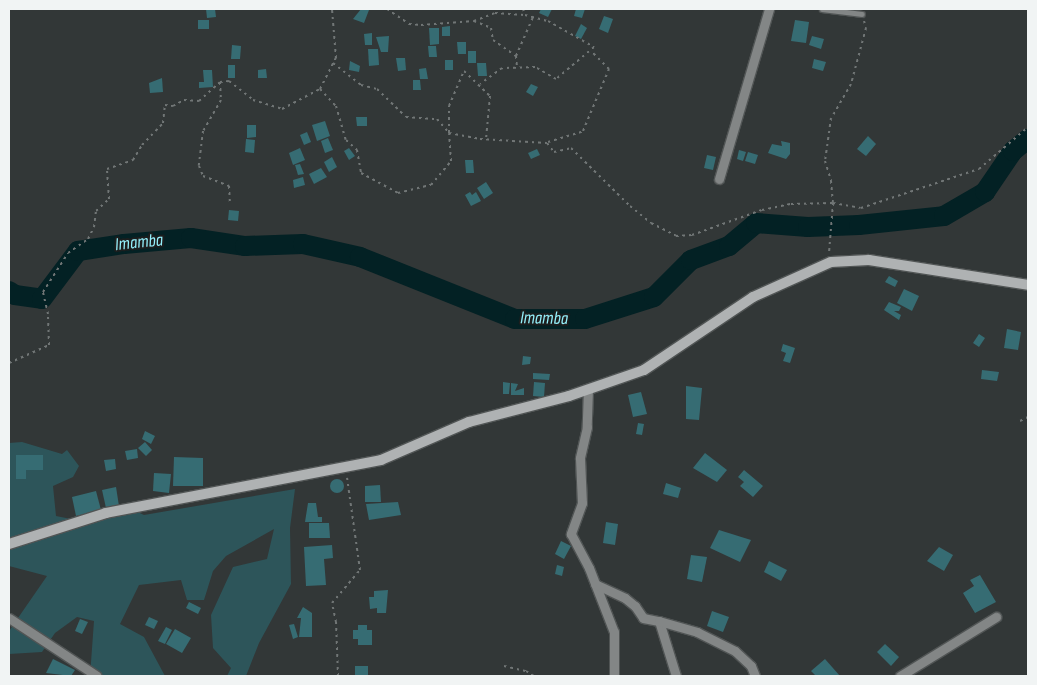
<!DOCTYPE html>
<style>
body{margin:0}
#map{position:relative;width:1037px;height:685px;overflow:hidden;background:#323737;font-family:"Sofia Sans Condensed",sans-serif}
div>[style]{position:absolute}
.green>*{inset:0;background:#2d555a}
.river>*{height:20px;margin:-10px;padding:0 10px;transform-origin:10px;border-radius:10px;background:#032124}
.building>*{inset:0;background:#366c73}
.round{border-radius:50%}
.path>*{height:2px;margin-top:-1px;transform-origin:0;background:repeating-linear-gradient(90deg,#717676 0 2.5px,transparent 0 6.5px)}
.roads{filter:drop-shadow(1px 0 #515555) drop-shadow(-1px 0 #515555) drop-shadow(0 1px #515555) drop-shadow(0 -1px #515555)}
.lane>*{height:4.5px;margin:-2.25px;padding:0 2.25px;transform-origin:2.25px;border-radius:2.25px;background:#838686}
.street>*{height:9px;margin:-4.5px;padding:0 4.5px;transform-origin:4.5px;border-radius:4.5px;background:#838686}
.secondary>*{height:10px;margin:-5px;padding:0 5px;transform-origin:5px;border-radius:5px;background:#afb2b3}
span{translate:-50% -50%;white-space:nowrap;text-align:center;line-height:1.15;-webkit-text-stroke:4px #1c1e1e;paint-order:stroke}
.water-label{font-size:18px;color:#94f0fb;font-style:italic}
.frame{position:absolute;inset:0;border:10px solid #f1f4f4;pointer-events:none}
</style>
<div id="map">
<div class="green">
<div style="clip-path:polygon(22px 442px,62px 454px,67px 450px,79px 466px,73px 477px,53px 486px,56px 516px,71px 519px,129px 508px,144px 515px,295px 489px,290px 528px,291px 584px,259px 643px,246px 676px,227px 676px,231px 668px,213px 648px,211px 615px,233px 567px,267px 559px,274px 529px,226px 556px,213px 571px,204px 600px,187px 600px,181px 580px,139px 585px,120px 624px,144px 637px,165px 676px,90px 676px,94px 621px,77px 617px,55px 633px,42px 652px,9px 654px,9px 631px,47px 576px,9px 566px,9px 443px)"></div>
</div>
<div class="river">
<div style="left:9px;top:291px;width:7px;rotate:34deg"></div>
<div style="left:15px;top:295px;width:27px;rotate:8deg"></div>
<div style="left:42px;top:299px;width:60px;rotate:-53.1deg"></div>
<div style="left:78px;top:251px;width:47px;rotate:-8.7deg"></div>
<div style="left:124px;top:244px;width:67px;rotate:-5.1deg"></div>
<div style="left:191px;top:238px;width:55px;rotate:8.4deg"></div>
<div style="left:245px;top:246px;width:58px;rotate:-2deg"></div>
<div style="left:303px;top:244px;width:58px;rotate:12.8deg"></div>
<div style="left:360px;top:257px;width:167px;rotate:21.8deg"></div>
<div style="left:515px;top:319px;width:70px"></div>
<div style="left:585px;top:319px;width:72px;rotate:-17.7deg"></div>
<div style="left:654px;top:297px;width:52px;rotate:-45deg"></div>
<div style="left:691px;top:260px;width:40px;rotate:-20.2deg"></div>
<div style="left:729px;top:246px;width:35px;rotate:-40deg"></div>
<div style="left:756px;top:223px;width:52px;rotate:4.4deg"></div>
<div style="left:808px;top:227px;width:51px;rotate:-2.2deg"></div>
<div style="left:859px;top:225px;width:85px;rotate:-6deg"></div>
<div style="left:944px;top:216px;width:48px;rotate:-30.3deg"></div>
<div style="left:985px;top:192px;width:50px;rotate:-55.7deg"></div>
<div style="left:1013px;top:151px;width:19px;rotate:-39deg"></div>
</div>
<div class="building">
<div style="clip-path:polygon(206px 9px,215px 9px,216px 17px,207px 18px)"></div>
<div style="clip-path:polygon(361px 9px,369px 10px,364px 23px,353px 19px)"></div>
<div style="clip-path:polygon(541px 9px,552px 9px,548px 17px,539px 13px)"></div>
<div style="clip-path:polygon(576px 9px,585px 9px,582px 18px,574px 16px)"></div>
<div style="clip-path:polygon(604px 16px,613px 19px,608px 33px,599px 29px)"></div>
<div style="clip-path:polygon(198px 20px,209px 20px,209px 29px,198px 29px)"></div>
<div style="clip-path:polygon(795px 20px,809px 22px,806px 43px,791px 41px)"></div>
<div style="clip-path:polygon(581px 24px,587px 28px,581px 39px,575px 36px)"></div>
<div style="clip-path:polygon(450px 26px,450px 36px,442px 36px,442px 27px)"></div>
<div style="clip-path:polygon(429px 28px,439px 28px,439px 44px,430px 45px)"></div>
<div style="clip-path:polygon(372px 33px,372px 45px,365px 45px,364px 34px)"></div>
<div style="clip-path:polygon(389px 36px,388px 52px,381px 52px,376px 37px)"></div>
<div style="clip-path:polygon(812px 36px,824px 39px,821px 49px,809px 45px)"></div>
<div style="clip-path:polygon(457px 42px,466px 42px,466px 54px,458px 54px)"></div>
<div style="clip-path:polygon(232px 45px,241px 46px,240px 59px,231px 59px)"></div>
<div style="clip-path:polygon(428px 46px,436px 46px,437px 57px,429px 57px)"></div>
<div style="clip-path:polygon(368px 49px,378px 49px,379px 65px,369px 66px)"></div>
<div style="clip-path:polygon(468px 51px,476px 51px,476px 63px,468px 63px)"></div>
<div style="clip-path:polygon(396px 58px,405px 58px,406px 70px,398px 71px)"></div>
<div style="clip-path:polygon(814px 59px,826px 62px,823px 71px,812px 68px)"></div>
<div style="clip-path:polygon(445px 60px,453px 60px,453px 70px,445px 70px)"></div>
<div style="clip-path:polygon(350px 61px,360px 66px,359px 72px,349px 70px)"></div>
<div style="clip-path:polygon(477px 63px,486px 63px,487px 76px,478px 76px)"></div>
<div style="clip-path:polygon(228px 65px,235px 65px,235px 78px,228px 78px)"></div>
<div style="clip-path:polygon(426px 68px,428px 79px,420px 79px,419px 69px)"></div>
<div style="clip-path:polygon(266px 69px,267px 78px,258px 78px,258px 70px)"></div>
<div style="clip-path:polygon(203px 70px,212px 70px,213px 87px,199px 88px,199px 82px,204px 82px)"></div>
<div style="clip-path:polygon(162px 78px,163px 92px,150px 93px,149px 83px)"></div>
<div style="clip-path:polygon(413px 80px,420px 80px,421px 90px,413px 90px)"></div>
<div style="clip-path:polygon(531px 84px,538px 87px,533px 96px,526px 92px)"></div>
<div style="clip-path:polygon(356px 117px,367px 117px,367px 126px,357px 126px)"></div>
<div style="clip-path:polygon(325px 121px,330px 136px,317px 141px,312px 125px)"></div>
<div style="clip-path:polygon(247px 125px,256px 125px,256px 137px,247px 138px)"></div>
<div style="clip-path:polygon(307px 132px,311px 142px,304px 145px,300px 135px)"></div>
<div style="clip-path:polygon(868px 136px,876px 144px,866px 156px,857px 149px)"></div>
<div style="clip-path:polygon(328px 138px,333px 150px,325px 153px,321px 141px)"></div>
<div style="clip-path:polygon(246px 139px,255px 140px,254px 153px,245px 152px)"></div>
<div style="clip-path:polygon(781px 141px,790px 143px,790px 154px,786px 159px,768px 153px,772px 144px,782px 146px)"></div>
<div style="clip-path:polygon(300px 148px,305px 160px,293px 165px,289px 153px)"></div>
<div style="clip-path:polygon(349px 148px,355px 156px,349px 160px,344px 151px)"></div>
<div style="clip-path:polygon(537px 149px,540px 155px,531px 159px,528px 153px)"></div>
<div style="clip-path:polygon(739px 150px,746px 152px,743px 161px,737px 159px)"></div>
<div style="clip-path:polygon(748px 152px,758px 155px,755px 164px,745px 161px)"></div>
<div style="clip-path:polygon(707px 155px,716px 157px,713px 170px,704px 168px)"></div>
<div style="clip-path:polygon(332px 157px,337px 167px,329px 172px,324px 162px)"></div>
<div style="clip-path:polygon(465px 160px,473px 160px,474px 173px,466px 173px)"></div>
<div style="clip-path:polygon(300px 164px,304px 174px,298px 175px,295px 165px)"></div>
<div style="clip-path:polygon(321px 168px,327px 177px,314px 184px,309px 174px)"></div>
<div style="clip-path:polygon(303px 177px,305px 185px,294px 188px,293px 180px)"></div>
<div style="clip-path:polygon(486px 182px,493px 193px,484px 199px,477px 188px)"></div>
<div style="clip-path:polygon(470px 192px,472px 195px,476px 192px,481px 201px,471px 206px,465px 195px)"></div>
<div style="clip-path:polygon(229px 210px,239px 211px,238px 221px,228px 220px)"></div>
<div style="clip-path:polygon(889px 276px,898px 281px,895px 287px,885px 282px)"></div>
<div style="clip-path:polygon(904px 289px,919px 296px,912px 311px,897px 303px)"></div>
<div style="clip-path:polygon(889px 302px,901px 307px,899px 311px,894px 311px,901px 315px,899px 320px,884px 310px)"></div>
<div style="clip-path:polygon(1007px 329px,1021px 332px,1018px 350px,1004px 348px)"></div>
<div style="clip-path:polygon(979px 334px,985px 338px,979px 347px,973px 343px)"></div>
<div style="clip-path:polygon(783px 344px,795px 348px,790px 363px,783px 361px,786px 353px,781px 351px)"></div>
<div style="clip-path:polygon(523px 356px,531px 357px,530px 364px,522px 365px)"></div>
<div style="clip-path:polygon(982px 370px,999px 372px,997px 381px,981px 379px)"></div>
<div style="clip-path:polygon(533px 373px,550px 374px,549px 380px,533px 379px)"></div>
<div style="clip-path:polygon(503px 382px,510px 383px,509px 394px,503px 394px)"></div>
<div style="clip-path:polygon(534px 382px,545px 383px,544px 397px,533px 396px)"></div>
<div style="clip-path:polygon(511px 383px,518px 384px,515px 391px,524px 388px,524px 395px,511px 395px)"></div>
<div style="clip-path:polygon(686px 386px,702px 388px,699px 420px,686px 419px)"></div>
<div style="clip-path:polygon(641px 392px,647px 414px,633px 417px,628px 395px)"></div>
<div style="clip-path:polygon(638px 423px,644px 424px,642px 435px,636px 434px)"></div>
<div style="clip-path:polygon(145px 431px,155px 436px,151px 444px,142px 439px)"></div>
<div style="clip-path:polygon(145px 442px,152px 450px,146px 456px,138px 448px)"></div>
<div style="clip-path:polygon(137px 449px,138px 458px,127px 460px,125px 451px)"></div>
<div style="clip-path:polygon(705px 453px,727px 470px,717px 482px,693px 468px)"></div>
<div style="clip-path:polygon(16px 455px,43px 455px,43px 470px,26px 470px,26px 479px,16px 479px)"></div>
<div style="clip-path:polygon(174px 457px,203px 458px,203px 486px,173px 486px)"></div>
<div style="clip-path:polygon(115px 459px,116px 469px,106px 471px,104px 460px)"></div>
<div style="clip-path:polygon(744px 470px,763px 486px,753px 497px,740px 486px,744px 482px,738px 477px)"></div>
<div style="clip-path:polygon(154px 473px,171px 474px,169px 493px,153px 491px)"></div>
<div class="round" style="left:330px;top:479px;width:14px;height:14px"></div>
<div style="clip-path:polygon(666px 483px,681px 488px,678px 498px,663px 494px)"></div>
<div style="clip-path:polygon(380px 485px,381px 502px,365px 502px,365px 486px)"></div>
<div style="clip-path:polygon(116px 487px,119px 506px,106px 508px,102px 490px)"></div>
<div style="clip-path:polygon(96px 491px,101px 510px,76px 516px,72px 497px)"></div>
<div style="clip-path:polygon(398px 502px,401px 515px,369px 520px,366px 504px)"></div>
<div style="clip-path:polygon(308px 503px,316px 503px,318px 517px,322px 517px,322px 522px,305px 522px)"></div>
<div style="clip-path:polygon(606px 522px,618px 524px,615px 545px,603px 543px)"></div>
<div style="clip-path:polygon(309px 523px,329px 523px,330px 538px,309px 538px)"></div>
<div style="clip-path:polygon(719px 530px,751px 540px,740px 562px,710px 548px)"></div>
<div style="clip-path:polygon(561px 541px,571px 546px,564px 559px,555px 554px)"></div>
<div style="clip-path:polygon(332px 545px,333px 558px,324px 559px,326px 585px,306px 586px,304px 547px)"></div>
<div style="clip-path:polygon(939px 547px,953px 555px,944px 571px,927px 561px)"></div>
<div style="clip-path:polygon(691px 555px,707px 557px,702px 582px,687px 579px)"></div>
<div style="clip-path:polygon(769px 561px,787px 570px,781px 581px,764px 572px)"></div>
<div style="clip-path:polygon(557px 565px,564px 567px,562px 576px,555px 574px)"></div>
<div style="clip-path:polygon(980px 575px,996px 602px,975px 613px,963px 593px,974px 586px,970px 580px)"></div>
<div style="clip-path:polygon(388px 590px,386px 613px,377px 613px,377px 608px,370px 609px,369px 597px,374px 597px,374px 591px)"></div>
<div style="clip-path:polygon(189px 602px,201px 608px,198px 614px,186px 608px)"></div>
<div style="clip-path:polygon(303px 607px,312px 613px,312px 637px,299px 637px,301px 618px,297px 618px)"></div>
<div style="clip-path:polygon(712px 611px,729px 617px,723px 632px,707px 626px)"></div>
<div style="clip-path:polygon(149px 617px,158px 621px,154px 629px,145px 625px)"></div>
<div style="clip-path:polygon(80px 619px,88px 622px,82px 634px,75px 631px)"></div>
<div style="clip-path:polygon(294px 624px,298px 637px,293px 639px,289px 625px)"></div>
<div style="clip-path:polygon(358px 625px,367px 625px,367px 630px,372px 630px,372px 645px,358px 645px,358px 639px,353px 639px,353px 630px,358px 630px)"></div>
<div style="clip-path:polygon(166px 627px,172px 630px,165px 644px,158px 641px)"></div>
<div style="clip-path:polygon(175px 629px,191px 638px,182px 653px,166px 644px)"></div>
<div style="clip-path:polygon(885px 644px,899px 657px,891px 666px,877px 652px)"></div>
<div style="clip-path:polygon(53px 659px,75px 670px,71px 676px,46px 673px)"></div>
<div style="clip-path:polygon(825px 659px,840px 676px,816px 676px,811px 671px)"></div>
<div style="clip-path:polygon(355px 666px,368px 666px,368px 676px,355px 676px)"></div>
</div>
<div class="path">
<div style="left:387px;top:9px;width:27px;rotate:34deg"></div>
<div style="left:409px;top:24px;width:12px;rotate:5deg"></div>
<div style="left:421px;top:25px;width:53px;rotate:-4.3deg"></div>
<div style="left:474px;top:21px;width:22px;rotate:-21deg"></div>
<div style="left:495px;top:13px;width:30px;rotate:4deg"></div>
<div style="left:525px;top:15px;width:24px;rotate:15deg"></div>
<div style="left:548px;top:21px;width:53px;rotate:29.5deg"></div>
<div style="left:594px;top:47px;width:50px;rotate:139.9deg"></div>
<div style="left:556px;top:79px;width:24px;rotate:-150deg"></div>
<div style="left:535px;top:67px;width:33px;rotate:178deg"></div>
<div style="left:502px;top:68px;width:27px;rotate:144deg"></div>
<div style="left:523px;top:9px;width:6px;rotate:72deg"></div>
<div style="left:474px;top:21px;width:18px;rotate:22deg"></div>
<div style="left:491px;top:28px;width:12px;rotate:81deg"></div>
<div style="left:493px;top:40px;width:28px;rotate:35deg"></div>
<div style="left:516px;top:56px;width:12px;rotate:85deg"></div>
<div style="left:864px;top:21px;width:7px;rotate:74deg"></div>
<div style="left:866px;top:28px;width:58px;rotate:105deg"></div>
<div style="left:851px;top:84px;width:39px;rotate:120deg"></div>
<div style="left:831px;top:118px;width:43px;rotate:97.9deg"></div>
<div style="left:825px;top:161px;width:21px;rotate:73deg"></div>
<div style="left:831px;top:181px;width:22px;rotate:85deg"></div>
<div style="left:833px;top:203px;width:28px;rotate:10deg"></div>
<div style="left:861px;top:208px;width:124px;rotate:-18.3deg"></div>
<div style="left:979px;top:169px;width:65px;rotate:-40.6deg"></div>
<div style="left:516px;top:56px;width:43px;rotate:-66.4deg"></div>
<div style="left:333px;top:63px;width:36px;rotate:38deg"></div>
<div style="left:361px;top:85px;width:16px;rotate:14deg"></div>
<div style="left:377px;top:89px;width:40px;rotate:44deg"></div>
<div style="left:406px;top:117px;width:31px;rotate:4deg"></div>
<div style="left:437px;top:119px;width:18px;rotate:49deg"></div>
<div style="left:449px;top:133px;width:27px;rotate:-90deg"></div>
<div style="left:449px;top:106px;width:38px;rotate:-67deg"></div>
<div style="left:464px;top:71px;width:36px;rotate:44deg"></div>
<div style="left:490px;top:96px;width:43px;rotate:95.3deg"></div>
<div style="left:220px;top:82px;width:18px;rotate:87deg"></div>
<div style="left:221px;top:100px;width:36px;rotate:120deg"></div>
<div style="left:203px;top:131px;width:35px;rotate:97deg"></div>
<div style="left:199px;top:166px;width:11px;rotate:68deg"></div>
<div style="left:203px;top:176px;width:28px;rotate:21deg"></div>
<div style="left:229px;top:186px;width:17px;rotate:87deg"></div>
<div style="left:320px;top:89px;width:23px;rotate:47deg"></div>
<div style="left:336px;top:106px;width:35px;rotate:74deg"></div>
<div style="left:346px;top:140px;width:15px;rotate:42deg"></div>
<div style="left:357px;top:150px;width:23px;rotate:80deg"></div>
<div style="left:361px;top:173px;width:42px;rotate:28.4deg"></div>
<div style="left:398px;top:193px;width:34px;rotate:-14deg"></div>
<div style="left:431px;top:185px;width:31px;rotate:-50deg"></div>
<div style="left:451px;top:161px;width:28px;rotate:-94deg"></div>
<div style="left:449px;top:133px;width:32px;rotate:11deg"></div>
<div style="left:480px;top:139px;width:67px;rotate:3.4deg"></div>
<div style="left:547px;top:143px;width:11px;rotate:52deg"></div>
<div style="left:554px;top:152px;width:17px;rotate:-13deg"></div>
<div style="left:571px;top:148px;width:83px;rotate:44.5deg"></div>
<div style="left:630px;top:206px;width:27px;rotate:39deg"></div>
<div style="left:651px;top:223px;width:28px;rotate:27deg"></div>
<div style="left:676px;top:236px;width:16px;rotate:-4deg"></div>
<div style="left:692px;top:235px;width:74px;rotate:-19.7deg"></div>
<div style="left:762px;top:210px;width:30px;rotate:-12deg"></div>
<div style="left:791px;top:204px;width:42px;rotate:-1.4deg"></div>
<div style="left:833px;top:203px;width:50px;rotate:94.6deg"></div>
<div style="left:548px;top:142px;width:37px;rotate:-17deg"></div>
<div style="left:583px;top:131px;width:67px;rotate:-67.2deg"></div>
<div style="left:609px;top:69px;width:24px;rotate:-135deg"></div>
<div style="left:9px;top:363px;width:44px;rotate:-24.2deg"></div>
<div style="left:49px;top:345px;width:31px;rotate:-92deg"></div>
<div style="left:48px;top:314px;width:23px;rotate:-103deg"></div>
<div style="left:43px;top:292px;width:46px;rotate:-57.3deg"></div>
<div style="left:68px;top:253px;width:24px;rotate:-35deg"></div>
<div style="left:88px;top:239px;width:13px;rotate:-63deg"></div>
<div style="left:94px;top:227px;width:16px;rotate:-83deg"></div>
<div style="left:96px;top:211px;width:18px;rotate:-43deg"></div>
<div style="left:109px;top:199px;width:30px;rotate:-94deg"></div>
<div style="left:107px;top:169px;width:28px;rotate:-19deg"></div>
<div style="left:133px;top:160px;width:17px;rotate:-59deg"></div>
<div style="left:142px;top:145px;width:30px;rotate:-46deg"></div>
<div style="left:163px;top:123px;width:18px;rotate:-84deg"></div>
<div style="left:165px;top:105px;width:8px;rotate:7deg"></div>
<div style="left:173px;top:106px;width:13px;rotate:-29deg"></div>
<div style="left:184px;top:100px;width:15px;rotate:4deg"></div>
<div style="left:199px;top:101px;width:28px;rotate:-42deg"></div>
<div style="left:220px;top:82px;width:9px;rotate:-6deg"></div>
<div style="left:229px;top:81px;width:31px;rotate:38deg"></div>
<div style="left:253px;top:100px;width:30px;rotate:17deg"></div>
<div style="left:282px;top:109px;width:43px;rotate:-27.8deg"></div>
<div style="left:320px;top:89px;width:35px;rotate:-63deg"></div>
<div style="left:336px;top:58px;width:49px;rotate:-94.7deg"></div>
<div style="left:1020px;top:421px;width:9px;rotate:-27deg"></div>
<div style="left:504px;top:666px;width:23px;rotate:13deg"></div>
<div style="left:526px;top:671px;width:9px;rotate:32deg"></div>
<div style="left:338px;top:676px;width:54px;rotate:-92.1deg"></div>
<div style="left:336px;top:622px;width:19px;rotate:-102deg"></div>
<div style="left:332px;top:603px;width:43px;rotate:-49.7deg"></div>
<div style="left:360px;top:570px;width:93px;rotate:-98deg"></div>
</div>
<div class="roads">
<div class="lane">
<div style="left:822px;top:9px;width:40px;rotate:7.1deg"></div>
</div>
<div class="street">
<div style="left:719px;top:179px;width:177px;rotate:-73.6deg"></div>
<div style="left:588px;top:389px;width:38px;rotate:92deg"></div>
<div style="left:587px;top:427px;width:32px;rotate:103deg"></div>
<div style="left:580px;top:458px;width:45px;rotate:87.5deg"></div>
<div style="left:582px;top:503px;width:33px;rotate:110deg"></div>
<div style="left:571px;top:534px;width:38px;rotate:62deg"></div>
<div style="left:589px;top:568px;width:69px;rotate:68.7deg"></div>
<div style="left:614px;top:632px;width:44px;rotate:90deg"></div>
<div style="left:595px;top:584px;width:33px;rotate:25deg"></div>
<div style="left:625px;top:598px;width:13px;rotate:39deg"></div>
<div style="left:635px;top:606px;width:14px;rotate:56deg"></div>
<div style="left:643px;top:618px;width:16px;rotate:11deg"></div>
<div style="left:659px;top:621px;width:58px;rotate:72.8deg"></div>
<div style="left:9px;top:618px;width:105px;rotate:33.4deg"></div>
<div style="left:659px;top:621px;width:40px;rotate:16deg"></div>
<div style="left:697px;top:632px;width:42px;rotate:26.6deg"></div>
<div style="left:735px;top:651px;width:22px;rotate:43deg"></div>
<div style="left:751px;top:666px;width:11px;rotate:68deg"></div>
<div style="left:900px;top:676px;width:113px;rotate:-31.6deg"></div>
</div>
<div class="secondary">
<div style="left:9px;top:544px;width:102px;rotate:-17.7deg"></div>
<div style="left:106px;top:513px;width:280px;rotate:-10.9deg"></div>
<div style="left:381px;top:460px;width:96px;rotate:-23.4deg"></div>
<div style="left:469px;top:422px;width:103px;rotate:-14.6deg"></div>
<div style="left:569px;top:396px;width:79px;rotate:-19.1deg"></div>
<div style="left:644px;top:370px;width:131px;rotate:-33.8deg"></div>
<div style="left:753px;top:297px;width:85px;rotate:-24.2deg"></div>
<div style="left:831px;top:262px;width:38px;rotate:-3deg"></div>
<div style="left:869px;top:260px;width:161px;rotate:8.9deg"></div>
</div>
</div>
<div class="water-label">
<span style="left:139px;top:243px;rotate:-6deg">Imamba</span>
<span style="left:544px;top:319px;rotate:1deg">Imamba</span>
</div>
<div class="frame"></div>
</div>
